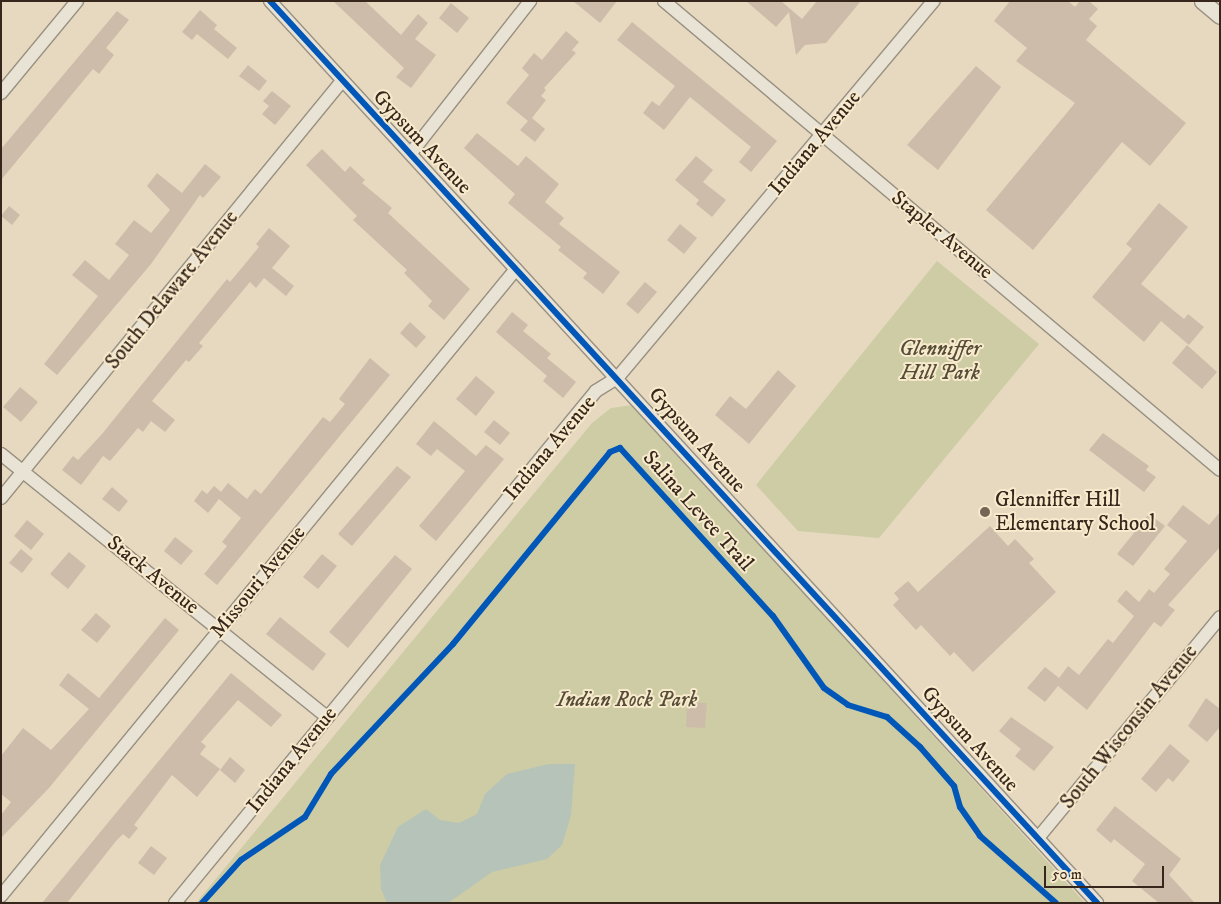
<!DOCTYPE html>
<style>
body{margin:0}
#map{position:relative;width:1221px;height:904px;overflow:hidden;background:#e6d9bf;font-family:"IM FELL DW Pica",serif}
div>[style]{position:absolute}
.green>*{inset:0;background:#cdcca4}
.water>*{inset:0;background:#b6c3b9}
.building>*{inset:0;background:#cebcab}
.roads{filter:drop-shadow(1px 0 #999080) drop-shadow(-1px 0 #999080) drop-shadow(0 1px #999080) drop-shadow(0 -1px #999080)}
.minor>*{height:12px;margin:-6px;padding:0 6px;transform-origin:6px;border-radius:6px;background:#e9e3d6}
.tertiary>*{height:15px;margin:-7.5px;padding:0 7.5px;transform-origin:7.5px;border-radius:7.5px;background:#e9e3d6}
.cycleway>*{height:6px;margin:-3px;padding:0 3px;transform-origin:3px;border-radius:3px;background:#0057b8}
.dots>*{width:14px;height:14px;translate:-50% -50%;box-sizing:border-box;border:2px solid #f8eacc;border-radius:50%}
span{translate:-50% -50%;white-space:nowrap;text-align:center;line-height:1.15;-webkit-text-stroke:4px #f8eacc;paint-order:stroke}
.street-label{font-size:21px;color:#36261c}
.park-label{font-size:21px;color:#564d38;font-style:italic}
.poi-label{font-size:21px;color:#36261c}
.left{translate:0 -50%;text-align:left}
.frame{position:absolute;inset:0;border:2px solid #36261c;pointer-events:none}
.scale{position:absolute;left:1044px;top:866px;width:120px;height:22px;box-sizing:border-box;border:2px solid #36261c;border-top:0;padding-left:6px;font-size:15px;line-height:18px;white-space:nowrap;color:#36261c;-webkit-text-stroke:4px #f8eacc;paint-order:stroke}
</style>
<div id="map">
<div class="green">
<div style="clip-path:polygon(937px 261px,1039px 344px,879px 538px,798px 531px,756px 485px)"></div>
<div style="clip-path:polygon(633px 405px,1085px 903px,196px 903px,592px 423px,611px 408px)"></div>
</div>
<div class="water">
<div style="clip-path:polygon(549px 764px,575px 764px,571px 815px,562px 845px,547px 859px,492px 872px,448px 903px,387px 903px,381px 889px,380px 865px,398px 827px,426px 809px,440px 820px,459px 823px,477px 814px,485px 794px,507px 774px)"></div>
</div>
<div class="building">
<div style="clip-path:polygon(333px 1px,365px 1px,401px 35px,418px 14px,428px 23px,415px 39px,436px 55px,411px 88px,396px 77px,404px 68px)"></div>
<div style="clip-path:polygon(573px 1px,617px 1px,600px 23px)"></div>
<div style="clip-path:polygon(746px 1px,781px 1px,802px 19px,817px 1px,861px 1px,826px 43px,805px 45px,796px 55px,789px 12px,776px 27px)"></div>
<div style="clip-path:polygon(1010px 1px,1068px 1px,1075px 7px,1080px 1px,1089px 1px,1098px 9px,1089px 19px,1097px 26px,1086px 40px,1186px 123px,1150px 166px,1122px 142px,1033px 250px,986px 210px,1075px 103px,1016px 61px,1027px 48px,994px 21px)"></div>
<div style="clip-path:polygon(451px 3px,469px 18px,457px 33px,439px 18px)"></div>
<div style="clip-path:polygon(200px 10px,217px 25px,214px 29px,237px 48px,228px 59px,197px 34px,192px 40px,182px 32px)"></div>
<div style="clip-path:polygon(117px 11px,129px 20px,106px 48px,114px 55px,99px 74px,93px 69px,1px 180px,1px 149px)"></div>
<div style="clip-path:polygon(632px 22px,777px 141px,751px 172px,739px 162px,751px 147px,690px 97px,664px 130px,643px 113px,652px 101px,659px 106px,675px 86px,617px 40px)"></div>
<div style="clip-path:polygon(566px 31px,579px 42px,572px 50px,576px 53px,544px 88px,546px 90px,541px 96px,546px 100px,532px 118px,545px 129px,535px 142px,520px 130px,528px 121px,506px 103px,529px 75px,522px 68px,534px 53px,542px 60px)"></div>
<div style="clip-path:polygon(248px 65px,267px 81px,259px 91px,239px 76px)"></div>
<div style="clip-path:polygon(976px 66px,1001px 87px,938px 170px,907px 145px)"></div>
<div style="clip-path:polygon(272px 91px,291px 106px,275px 125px,262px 114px,269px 106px,263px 101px)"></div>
<div style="clip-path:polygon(477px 133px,518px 166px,526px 156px,559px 184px,545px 202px,564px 218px,559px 224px,620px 272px,603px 294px,583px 278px,587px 273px,558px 250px,561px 247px,508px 203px,515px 194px,464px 148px)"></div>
<div style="clip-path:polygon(322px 149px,345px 172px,350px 166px,365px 180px,362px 183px,392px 208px,388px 213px,470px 289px,444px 320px,428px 306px,432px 301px,404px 273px,407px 270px,353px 220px,357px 216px,306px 165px)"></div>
<div style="clip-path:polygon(696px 156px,713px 170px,703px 182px,726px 200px,712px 217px,696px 204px,699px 200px,675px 180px)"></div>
<div style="clip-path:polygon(205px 164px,221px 177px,203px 198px,200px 195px,151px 264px,57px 375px,44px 364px,98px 296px,72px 275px,85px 260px,109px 280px,129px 255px,115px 244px,134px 220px,151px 233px,170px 210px,147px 186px,157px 173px,182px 193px)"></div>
<div style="clip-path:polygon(1159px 203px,1188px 227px,1141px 284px,1184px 319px,1188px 314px,1204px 327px,1189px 345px,1161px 321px,1144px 342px,1092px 297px,1132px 249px,1126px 244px)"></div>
<div style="clip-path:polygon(9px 206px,20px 215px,12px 225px,1px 216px)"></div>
<div style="clip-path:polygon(680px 224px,697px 238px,684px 254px,667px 240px)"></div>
<div style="clip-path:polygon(269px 228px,290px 246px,272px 268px,294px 286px,286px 296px,264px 278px,256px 288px,250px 282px,199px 343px,203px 346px,189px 362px,186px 360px,152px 401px,175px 420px,165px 432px,151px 421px,143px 432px,138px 428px,110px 461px,103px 456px,81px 485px,62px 470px,73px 456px,78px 460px,102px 434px,227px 279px,230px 282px,259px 247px,256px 244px)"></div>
<div style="clip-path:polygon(645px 282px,657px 292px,638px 314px,626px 304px)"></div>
<div style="clip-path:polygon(512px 312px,528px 325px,523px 331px,551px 354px,547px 358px,576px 382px,563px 398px,543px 381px,547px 376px,496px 332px)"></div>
<div style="clip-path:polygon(410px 322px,426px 337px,416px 348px,400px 333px)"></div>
<div style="clip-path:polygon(1187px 345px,1217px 372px,1202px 389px,1172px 363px)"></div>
<div style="clip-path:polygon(370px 358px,390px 375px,217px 585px,204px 574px,227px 546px,222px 542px,241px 518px,219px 499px,208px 513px,194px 501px,202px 490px,207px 494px,214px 486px,221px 492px,228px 483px,247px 499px,255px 489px,261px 494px,323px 417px,330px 422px,345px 404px,339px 399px)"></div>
<div style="clip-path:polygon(778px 370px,796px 386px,749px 444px,715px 415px,730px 396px,746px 409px)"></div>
<div style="clip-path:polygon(476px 376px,495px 392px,476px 416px,456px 399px)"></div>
<div style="clip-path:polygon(20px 387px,38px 402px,21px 422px,3px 407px)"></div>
<div style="clip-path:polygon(494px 420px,510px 433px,500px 445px,484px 432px)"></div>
<div style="clip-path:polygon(434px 421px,476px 456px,486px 445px,504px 459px,436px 541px,419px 526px,465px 471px,437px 449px,431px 456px,416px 444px)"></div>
<div style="clip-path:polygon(1103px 433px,1149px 466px,1146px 470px,1156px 477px,1144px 492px,1089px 450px)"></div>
<div style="clip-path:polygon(397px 466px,411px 477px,352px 546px,338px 534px)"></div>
<div style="clip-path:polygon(112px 487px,128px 501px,119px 512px,102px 499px)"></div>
<div style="clip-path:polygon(1183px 505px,1209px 525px,1220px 512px,1220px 547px,1168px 605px,1175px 610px,1161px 627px,1154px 622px,1087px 710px,1058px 686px,1045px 702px,1027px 688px,1045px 667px,1059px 678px,1068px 666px,1079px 675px,1108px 639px,1113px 643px,1134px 616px,1117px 601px,1126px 590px,1139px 602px,1149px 589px,1154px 593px,1170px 574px,1164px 569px,1187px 541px,1167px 525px)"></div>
<div style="clip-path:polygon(1149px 514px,1165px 526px,1133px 566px,1117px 554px)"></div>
<div style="clip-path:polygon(27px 520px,44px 534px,31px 550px,14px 536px)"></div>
<div style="clip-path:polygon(990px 526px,1008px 546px,1015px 539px,1034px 559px,1029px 563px,1056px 592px,973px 672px,954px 652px,950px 656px,921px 625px,916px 630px,893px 605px,899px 599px,894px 593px,908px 581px,918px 592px)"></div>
<div style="clip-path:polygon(175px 537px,193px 551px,181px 565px,164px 551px)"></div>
<div style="clip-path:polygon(21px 549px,33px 559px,22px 573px,9px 563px)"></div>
<div style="clip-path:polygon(69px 552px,86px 566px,68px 589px,50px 574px)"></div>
<div style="clip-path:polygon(322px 554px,337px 566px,318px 589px,303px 577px)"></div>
<div style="clip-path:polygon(395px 555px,412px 569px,348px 648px,329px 632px)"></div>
<div style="clip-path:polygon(96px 613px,111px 626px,97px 643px,81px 630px)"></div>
<div style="clip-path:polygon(280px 617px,326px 654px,313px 671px,266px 634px)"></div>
<div style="clip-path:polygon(165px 618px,179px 630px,49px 788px,1px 838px,1px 815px,11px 802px,1px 794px,1px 756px,23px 728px,51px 750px,89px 709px,59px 685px,68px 673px,99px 698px)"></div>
<div style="clip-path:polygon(231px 673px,282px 715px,271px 727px,238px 700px,201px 742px,206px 746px,200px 754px,220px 769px,197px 797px,172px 775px,134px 825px,138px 828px,129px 839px,123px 834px,116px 841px,67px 903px,42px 903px)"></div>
<div style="clip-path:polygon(1206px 698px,1220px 709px,1220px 727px,1207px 742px,1188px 726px)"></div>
<div style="clip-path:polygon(687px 702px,707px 703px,705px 728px,686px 727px)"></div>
<div style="clip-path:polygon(1011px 717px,1054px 747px,1034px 771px,1015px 756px,1021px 749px,999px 731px)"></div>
<div style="clip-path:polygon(1170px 744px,1190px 761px,1173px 782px,1168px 778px,1156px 792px,1141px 779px)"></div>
<div style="clip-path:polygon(230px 757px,245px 770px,235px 783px,220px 770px)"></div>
<div style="clip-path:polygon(1115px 806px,1181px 859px,1169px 875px,1195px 903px,1159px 903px,1132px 881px,1145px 864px,1114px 839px,1111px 843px,1096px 830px)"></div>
<div style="clip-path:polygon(151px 846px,167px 858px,154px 875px,138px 863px)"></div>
</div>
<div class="roads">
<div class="minor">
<div style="left:270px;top:1px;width:1224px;rotate:47.48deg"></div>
<div style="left:664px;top:1px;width:727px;rotate:40.15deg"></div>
<div style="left:1px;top:93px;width:119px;rotate:-50.4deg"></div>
<div style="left:411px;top:153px;width:193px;rotate:-51.9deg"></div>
<div style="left:1px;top:454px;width:419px;rotate:38.9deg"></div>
<div style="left:1px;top:498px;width:539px;rotate:-50.73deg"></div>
<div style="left:1038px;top:838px;width:286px;rotate:-50.5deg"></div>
<div style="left:1px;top:896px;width:811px;rotate:-50.6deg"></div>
<div style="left:175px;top:903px;width:663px;rotate:-50.57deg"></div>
<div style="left:596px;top:391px;width:26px;rotate:-32deg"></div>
<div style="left:618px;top:377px;width:491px;rotate:-50deg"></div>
</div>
<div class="tertiary">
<div style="left:1202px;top:1px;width:23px;rotate:40deg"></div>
</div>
</div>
<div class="cycleway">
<div style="left:270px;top:1px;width:1224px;rotate:47.48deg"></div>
<div style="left:202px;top:903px;width:58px;rotate:-47.8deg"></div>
<div style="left:241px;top:860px;width:77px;rotate:-33.9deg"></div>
<div style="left:305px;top:817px;width:50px;rotate:-58.8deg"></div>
<div style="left:331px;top:774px;width:178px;rotate:-46.8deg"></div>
<div style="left:453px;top:644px;width:248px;rotate:-50.7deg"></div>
<div style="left:610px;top:452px;width:11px;rotate:-22deg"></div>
<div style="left:620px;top:448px;width:227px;rotate:47.7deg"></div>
<div style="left:773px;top:616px;width:88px;rotate:54.7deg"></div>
<div style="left:824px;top:688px;width:29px;rotate:35deg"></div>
<div style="left:848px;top:705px;width:41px;rotate:17.1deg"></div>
<div style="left:887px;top:717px;width:45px;rotate:42.3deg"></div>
<div style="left:920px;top:747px;width:52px;rotate:48.9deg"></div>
<div style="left:954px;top:786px;width:22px;rotate:74deg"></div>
<div style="left:960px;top:807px;width:35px;rotate:55deg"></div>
<div style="left:980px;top:836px;width:101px;rotate:41.4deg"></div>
</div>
<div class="dots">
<div style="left:985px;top:512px;background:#746555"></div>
</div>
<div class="street-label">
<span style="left:422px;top:142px;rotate:47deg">Gypsum Avenue</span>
<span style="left:815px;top:143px;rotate:-50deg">Indiana Avenue</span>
<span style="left:942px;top:235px;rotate:40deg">Stapler Avenue</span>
<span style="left:172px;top:290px;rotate:-51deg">South Delaware Avenue</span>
<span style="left:697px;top:440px;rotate:48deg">Gypsum Avenue</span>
<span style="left:550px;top:448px;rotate:-50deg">Indiana Avenue</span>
<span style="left:698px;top:511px;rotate:48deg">Salina Levee Trail</span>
<span style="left:153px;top:575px;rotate:39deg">Stack Avenue</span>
<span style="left:258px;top:582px;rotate:-51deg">Missouri Avenue</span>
<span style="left:1129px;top:727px;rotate:-51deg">South Wisconsin Avenue</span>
<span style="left:970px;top:739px;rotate:48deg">Gypsum Avenue</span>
<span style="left:292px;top:760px;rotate:-51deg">Indiana Avenue</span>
</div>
<div class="park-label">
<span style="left:940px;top:361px">Glenniffer<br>Hill Park</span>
<span style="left:627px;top:700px">Indian Rock Park</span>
</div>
<div class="poi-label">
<span class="left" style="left:995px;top:512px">Glenniffer Hill<br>Elementary School</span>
</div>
<div class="frame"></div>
<div class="scale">50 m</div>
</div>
